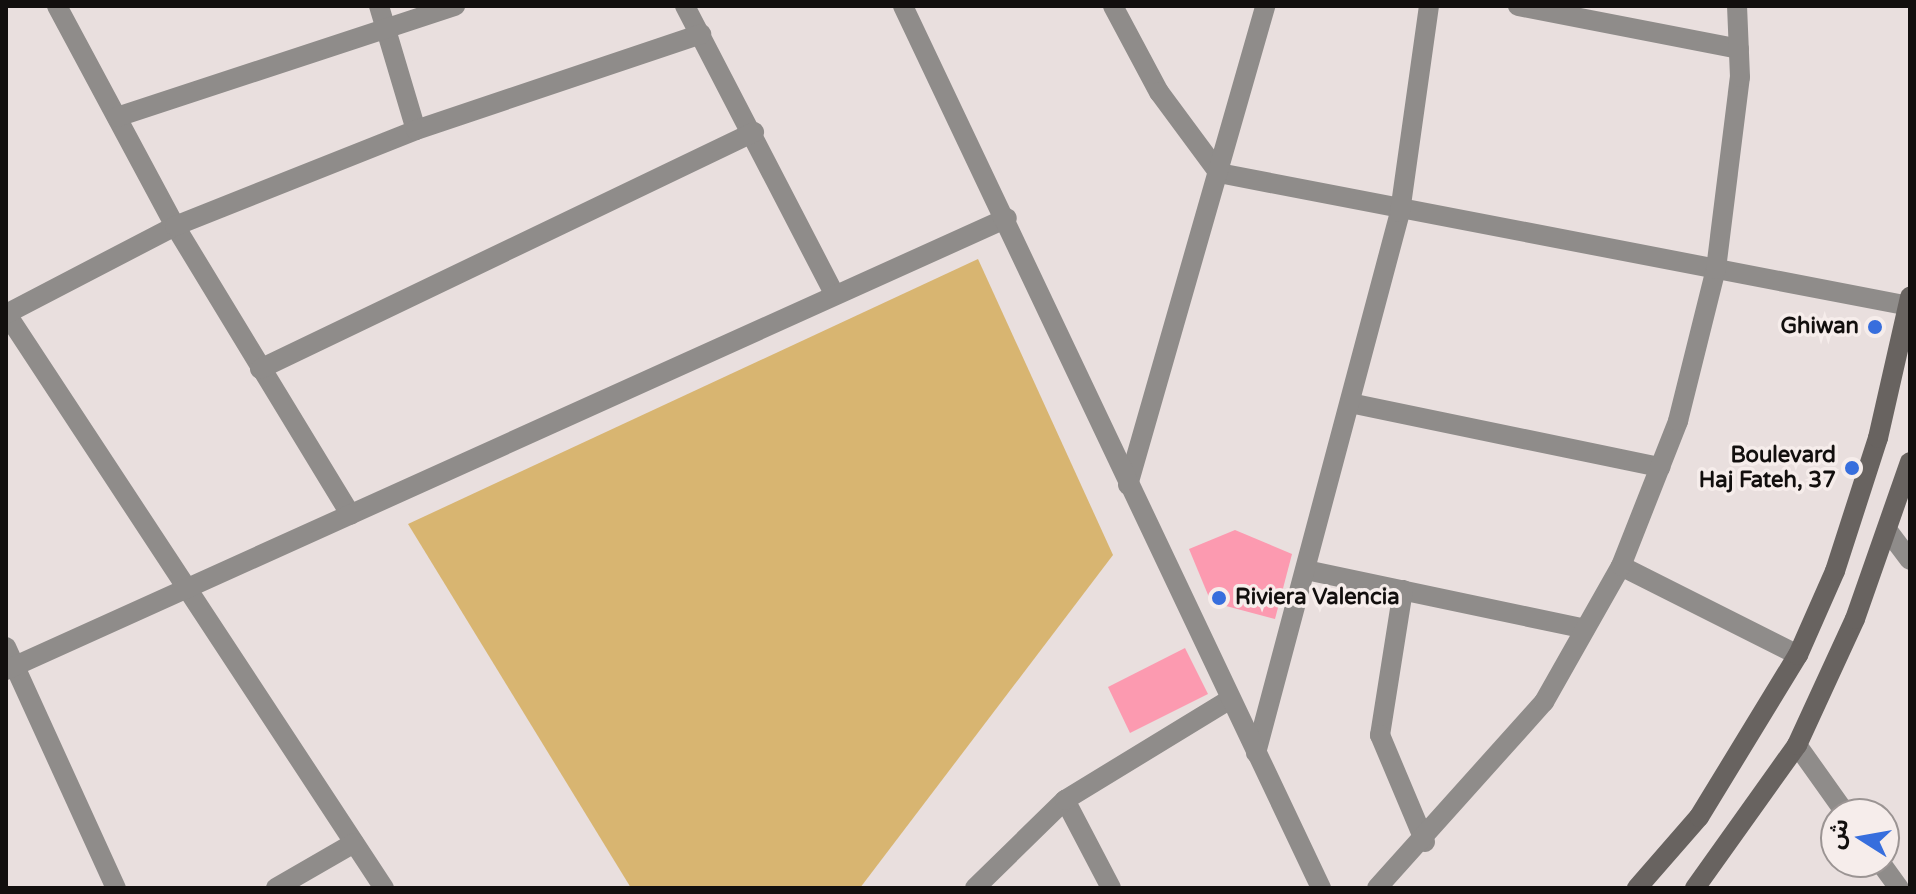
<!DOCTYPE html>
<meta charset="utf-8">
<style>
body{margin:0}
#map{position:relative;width:1916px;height:894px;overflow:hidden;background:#e9dfde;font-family:"Varela Round","Noto Sans Arabic",sans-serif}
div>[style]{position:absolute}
.green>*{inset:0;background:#d8b571}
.building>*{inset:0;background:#fc9ab0}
.minor>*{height:20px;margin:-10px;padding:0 10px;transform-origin:10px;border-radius:10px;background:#8f8c8a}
.tertiary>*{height:20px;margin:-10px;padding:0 10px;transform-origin:10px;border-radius:10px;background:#8f8c8a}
.secondary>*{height:20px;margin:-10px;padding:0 10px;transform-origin:10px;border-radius:10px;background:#686360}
.dots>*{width:22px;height:22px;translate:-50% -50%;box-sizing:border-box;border:4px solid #f6edeb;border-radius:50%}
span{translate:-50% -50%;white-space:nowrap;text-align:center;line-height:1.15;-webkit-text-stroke:7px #f6edeb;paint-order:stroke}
.poi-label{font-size:22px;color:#120f0e;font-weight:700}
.right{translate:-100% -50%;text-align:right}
.left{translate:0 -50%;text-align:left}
.frame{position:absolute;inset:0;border:8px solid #120f0e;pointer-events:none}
.north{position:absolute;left:1820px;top:798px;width:80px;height:80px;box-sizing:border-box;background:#f6edeb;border:2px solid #9b9493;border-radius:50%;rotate:281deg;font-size:22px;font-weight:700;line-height:32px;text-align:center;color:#120f0e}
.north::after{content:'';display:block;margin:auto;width:28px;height:36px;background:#376edd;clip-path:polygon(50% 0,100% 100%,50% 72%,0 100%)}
</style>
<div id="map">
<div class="green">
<div style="clip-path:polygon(978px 259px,1113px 555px,860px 888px,631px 888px,408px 524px)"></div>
</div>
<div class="building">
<div style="clip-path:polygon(1235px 530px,1292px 554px,1275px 619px,1211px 602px,1189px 549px)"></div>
<div style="clip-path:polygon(1185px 648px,1208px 694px,1130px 733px,1108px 687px)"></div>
</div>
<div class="minor">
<div style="left:57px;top:6px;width:250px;rotate:61.8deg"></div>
<div style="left:175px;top:226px;width:338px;rotate:58.7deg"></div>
<div style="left:379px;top:6px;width:129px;rotate:73.4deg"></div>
<div style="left:685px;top:6px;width:321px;rotate:62.6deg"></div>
<div style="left:1113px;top:6px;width:98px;rotate:61.9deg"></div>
<div style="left:1159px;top:92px;width:101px;rotate:53.5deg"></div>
<div style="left:1219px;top:173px;width:703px;rotate:10.91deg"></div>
<div style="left:1518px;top:6px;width:225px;rotate:11deg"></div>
<div style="left:117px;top:117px;width:356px;rotate:-18.2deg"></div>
<div style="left:6px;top:313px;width:688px;rotate:56.68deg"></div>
<div style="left:6px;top:314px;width:191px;rotate:-27.5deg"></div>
<div style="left:175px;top:226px;width:259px;rotate:-21.7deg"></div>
<div style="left:416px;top:130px;width:301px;rotate:-18.6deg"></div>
<div style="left:260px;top:369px;width:548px;rotate:-25.63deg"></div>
<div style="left:1350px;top:403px;width:317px;rotate:11.7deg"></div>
<div style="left:1128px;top:485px;width:498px;rotate:-74deg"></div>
<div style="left:1888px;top:531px;width:36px;rotate:53deg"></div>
<div style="left:1621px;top:566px;width:198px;rotate:26.7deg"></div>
<div style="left:1306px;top:570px;width:285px;rotate:11.9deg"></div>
<div style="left:1403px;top:590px;width:147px;rotate:99deg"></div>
<div style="left:1380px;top:735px;width:116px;rotate:67.2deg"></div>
<div style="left:6px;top:647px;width:265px;rotate:65.5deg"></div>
<div style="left:6px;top:670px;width:1098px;rotate:-24.3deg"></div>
<div style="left:1797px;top:745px;width:85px;rotate:54.6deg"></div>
<div style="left:1256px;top:753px;width:560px;rotate:-75.09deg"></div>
<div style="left:1400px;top:212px;width:208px;rotate:-82deg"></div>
<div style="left:1065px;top:800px;width:99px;rotate:62.4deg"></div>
<div style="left:1880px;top:862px;width:32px;rotate:54deg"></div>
<div style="left:276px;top:888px;width:90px;rotate:-30deg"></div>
<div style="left:975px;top:888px;width:126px;rotate:-44.4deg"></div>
<div style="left:1065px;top:800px;width:192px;rotate:-31.4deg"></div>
<div style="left:1377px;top:888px;width:250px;rotate:-48.1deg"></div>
<div style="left:1544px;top:702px;width:156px;rotate:-60.5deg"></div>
<div style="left:1621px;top:566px;width:156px;rotate:-68.5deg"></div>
<div style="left:1678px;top:421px;width:157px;rotate:-76deg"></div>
<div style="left:1716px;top:269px;width:193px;rotate:-82.9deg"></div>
<div style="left:1740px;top:77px;width:71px;rotate:-92.4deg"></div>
</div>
<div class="tertiary">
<div style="left:903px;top:6px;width:976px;rotate:64.64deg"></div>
</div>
<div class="secondary">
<div style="left:1637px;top:888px;width:94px;rotate:-48.9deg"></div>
<div style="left:1699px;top:817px;width:190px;rotate:-58.6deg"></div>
<div style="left:1798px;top:655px;width:92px;rotate:-66.2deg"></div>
<div style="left:1835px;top:571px;width:140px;rotate:-72.1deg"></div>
<div style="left:1878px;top:438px;width:145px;rotate:-77.2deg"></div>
<div style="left:1695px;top:888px;width:176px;rotate:-54.5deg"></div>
<div style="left:1797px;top:745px;width:139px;rotate:-65.3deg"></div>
<div style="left:1855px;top:619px;width:166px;rotate:-70.7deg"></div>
</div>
<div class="dots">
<div style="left:1875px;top:327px;background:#376edd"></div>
<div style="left:1852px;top:468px;background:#376edd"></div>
<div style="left:1219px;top:598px;background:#376edd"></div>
</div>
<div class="poi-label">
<span class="right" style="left:1859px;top:327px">Ghiwan</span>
<span class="right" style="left:1836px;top:468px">Boulevard<br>Haj Fateh, 37</span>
<span class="left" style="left:1235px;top:598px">Riviera Valencia</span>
</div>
<div class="frame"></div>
<div class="north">ش</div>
</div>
